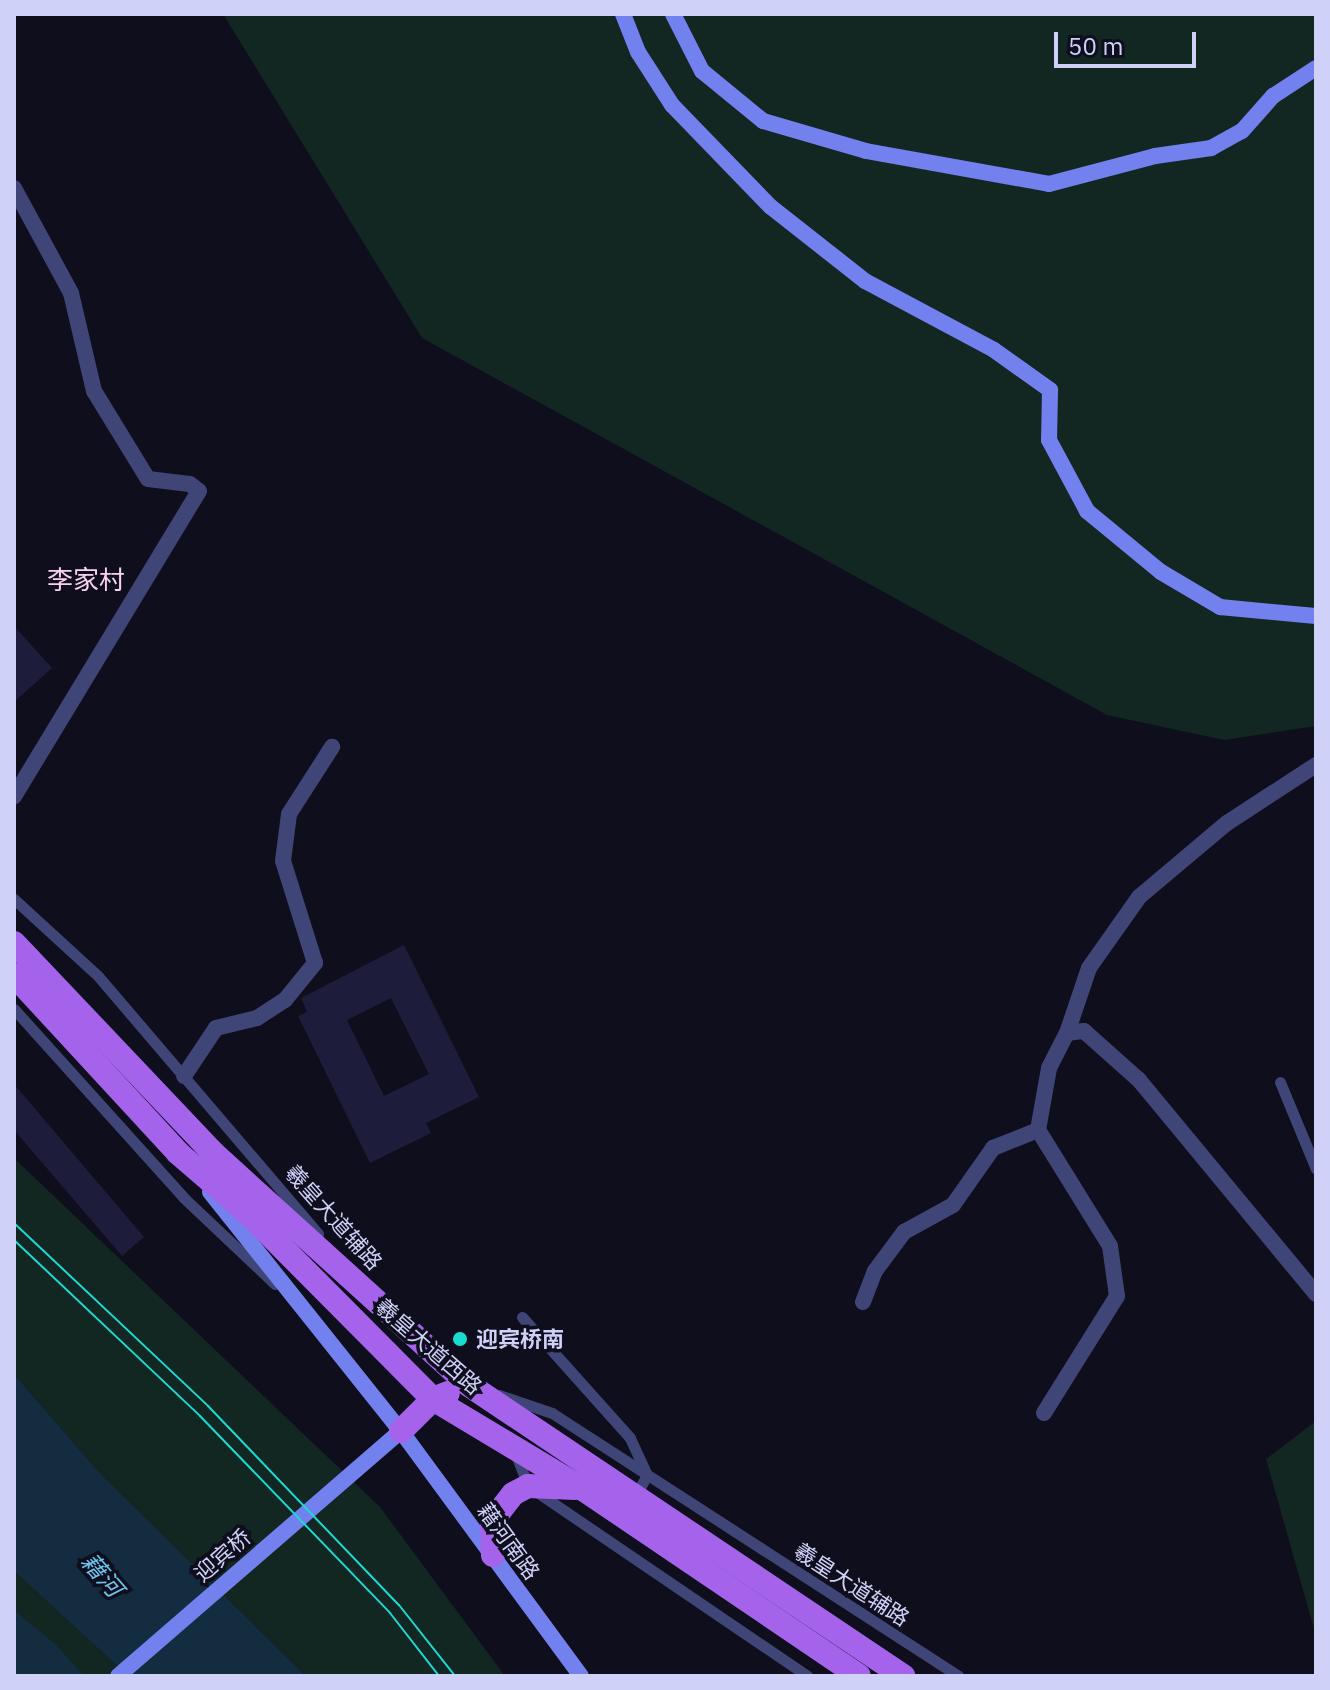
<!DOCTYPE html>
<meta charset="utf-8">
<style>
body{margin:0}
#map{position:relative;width:1330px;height:1690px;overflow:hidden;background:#0e0e1c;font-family:"IBM Plex Sans","Noto Sans SC",sans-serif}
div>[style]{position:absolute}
.green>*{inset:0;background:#122622}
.water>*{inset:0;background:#142c40}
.building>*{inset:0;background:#1e1c3b}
.lane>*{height:11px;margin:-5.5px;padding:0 5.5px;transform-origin:5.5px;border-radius:5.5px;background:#3f4576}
.street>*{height:16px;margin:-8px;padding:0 8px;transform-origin:8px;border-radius:8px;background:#3f4576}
.secondary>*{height:16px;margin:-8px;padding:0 8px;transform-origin:8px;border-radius:8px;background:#7281ee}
.primary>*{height:24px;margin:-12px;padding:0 12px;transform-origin:12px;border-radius:12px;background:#a563ec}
.tram>*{height:2px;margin:-1px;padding:0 1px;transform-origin:1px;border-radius:1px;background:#1bdad1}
.dots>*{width:22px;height:22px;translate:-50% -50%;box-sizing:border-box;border:4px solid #0e0e1c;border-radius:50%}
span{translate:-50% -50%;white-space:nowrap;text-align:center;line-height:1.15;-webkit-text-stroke:7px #0e0e1c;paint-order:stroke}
.street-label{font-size:22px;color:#cfd1f9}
.poi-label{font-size:22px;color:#cfd1f9;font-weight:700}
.left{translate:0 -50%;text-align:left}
.water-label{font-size:24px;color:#6ac4ed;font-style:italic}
.quarter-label{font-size:26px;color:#f9d1f1}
.frame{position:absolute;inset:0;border:16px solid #cfd1f9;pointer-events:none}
.scale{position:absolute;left:1054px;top:32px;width:142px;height:36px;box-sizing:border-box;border:4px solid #cfd1f9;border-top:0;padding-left:10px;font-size:24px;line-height:28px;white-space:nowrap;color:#cfd1f9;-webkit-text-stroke:6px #0e0e1c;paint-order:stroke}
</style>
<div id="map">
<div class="green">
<div style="clip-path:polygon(223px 14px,1316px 14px,1316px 726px,1224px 740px,1107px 715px,422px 338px)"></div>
<div style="clip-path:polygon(14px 1158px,380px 1507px,505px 1676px,306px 1676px,99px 1472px,14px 1374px)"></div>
<div style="clip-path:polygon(1316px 1421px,1316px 1636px,1266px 1459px)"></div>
<div style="clip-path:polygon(14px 1571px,128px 1676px,14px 1676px)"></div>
</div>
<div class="water">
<div style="clip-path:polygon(14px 1374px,99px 1472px,306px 1676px,128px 1676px,14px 1571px)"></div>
<div style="clip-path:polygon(14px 1610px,56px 1645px,84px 1676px,14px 1676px)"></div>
</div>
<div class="building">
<div style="clip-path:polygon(14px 626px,52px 668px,14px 702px)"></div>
<div style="clip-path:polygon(evenodd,404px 945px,479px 1097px,426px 1123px,431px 1133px,370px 1163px,298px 1016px,307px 1012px,301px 998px,404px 945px,391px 998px,429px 1074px,384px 1096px,347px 1020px,391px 998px)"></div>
<div style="clip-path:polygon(14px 1084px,144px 1237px,122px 1256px,14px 1130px)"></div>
</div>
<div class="lane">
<div style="left:14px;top:899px;width:114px;rotate:42.5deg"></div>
<div style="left:98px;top:976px;width:339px;rotate:49.5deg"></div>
<div style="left:14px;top:1009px;width:254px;rotate:48deg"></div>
<div style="left:184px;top:1198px;width:125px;rotate:43.4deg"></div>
<div style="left:1280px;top:1082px;width:94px;rotate:67.5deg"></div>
<div style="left:522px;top:1317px;width:162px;rotate:48.2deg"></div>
<div style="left:630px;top:1438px;width:41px;rotate:65.3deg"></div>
<div style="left:647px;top:1475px;width:25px;rotate:119deg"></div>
<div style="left:499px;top:1395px;width:56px;rotate:18.8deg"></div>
<div style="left:552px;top:1413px;width:484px;rotate:32.9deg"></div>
<div style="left:515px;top:1452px;width:36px;rotate:69deg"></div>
<div style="left:528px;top:1486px;width:338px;rotate:34.2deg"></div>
</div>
<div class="street">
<div style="left:14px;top:188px;width:119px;rotate:61.5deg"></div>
<div style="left:71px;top:293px;width:101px;rotate:76.8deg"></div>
<div style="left:94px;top:391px;width:103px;rotate:58.5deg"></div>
<div style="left:148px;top:479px;width:42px;rotate:6.8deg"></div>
<div style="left:190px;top:484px;width:11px;rotate:38deg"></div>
<div style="left:199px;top:491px;width:357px;rotate:121.2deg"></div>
<div style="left:1067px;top:1033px;width:69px;rotate:-71.3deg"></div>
<div style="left:1089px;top:968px;width:87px;rotate:-54.8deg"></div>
<div style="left:1139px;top:897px;width:115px;rotate:-40.1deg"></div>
<div style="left:1227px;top:823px;width:106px;rotate:-33.1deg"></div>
<div style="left:184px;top:1076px;width:58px;rotate:-56.3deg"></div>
<div style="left:216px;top:1028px;width:42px;rotate:-13.7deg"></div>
<div style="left:257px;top:1018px;width:33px;rotate:-33deg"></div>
<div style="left:285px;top:1000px;width:48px;rotate:-51deg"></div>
<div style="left:315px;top:963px;width:107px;rotate:-107.4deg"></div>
<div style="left:283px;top:861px;width:47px;rotate:-82.7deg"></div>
<div style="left:289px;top:814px;width:80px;rotate:-57.3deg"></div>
<div style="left:863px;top:1302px;width:33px;rotate:-69deg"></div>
<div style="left:875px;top:1271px;width:49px;rotate:-53.4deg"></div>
<div style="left:904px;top:1232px;width:56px;rotate:-28.9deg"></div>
<div style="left:953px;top:1205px;width:70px;rotate:-54.9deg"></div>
<div style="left:993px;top:1148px;width:48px;rotate:-21.8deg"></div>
<div style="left:1044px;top:1413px;width:138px;rotate:-58deg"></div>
<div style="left:1117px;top:1296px;width:50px;rotate:-98deg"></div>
<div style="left:1110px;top:1246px;width:137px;rotate:-121.8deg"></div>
<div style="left:1038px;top:1130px;width:63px;rotate:-79.9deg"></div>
<div style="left:1049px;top:1068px;width:39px;rotate:-63deg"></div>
<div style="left:1067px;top:1033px;width:17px;rotate:-7deg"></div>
<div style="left:1084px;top:1031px;width:74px;rotate:41.7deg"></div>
<div style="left:1139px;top:1080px;width:278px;rotate:50.4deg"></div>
</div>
<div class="secondary">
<div style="left:623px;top:14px;width:41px;rotate:68.5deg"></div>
<div style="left:638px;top:52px;width:63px;rotate:57.3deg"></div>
<div style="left:672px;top:105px;width:142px;rotate:45.9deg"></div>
<div style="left:771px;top:207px;width:120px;rotate:38.2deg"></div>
<div style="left:865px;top:281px;width:146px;rotate:28.1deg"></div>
<div style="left:994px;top:350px;width:69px;rotate:35.5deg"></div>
<div style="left:1050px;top:390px;width:50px;rotate:91.1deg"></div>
<div style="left:1049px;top:440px;width:81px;rotate:61.8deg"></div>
<div style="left:1087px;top:511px;width:96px;rotate:39.5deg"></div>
<div style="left:1161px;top:572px;width:69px;rotate:30.7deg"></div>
<div style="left:1220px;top:607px;width:96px;rotate:5.4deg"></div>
<div style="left:673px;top:14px;width:64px;rotate:63deg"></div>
<div style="left:702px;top:71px;width:79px;rotate:39.3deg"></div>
<div style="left:763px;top:121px;width:107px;rotate:16.2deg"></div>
<div style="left:866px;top:151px;width:186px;rotate:10.2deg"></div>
<div style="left:1049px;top:184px;width:110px;rotate:-14.8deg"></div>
<div style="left:1155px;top:156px;width:57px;rotate:-8.1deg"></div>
<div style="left:1211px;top:148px;width:35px;rotate:-29deg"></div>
<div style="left:1242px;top:131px;width:47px;rotate:-48.5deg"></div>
<div style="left:1273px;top:96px;width:51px;rotate:-33.1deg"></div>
<div style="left:210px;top:1192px;width:306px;rotate:51.4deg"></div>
<div style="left:401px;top:1431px;width:304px;rotate:53.7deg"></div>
<div style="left:118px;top:1676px;width:374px;rotate:-40.9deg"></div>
</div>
<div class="primary">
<div style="left:14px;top:943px;width:288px;rotate:46.5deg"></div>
<div style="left:212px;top:1152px;width:347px;rotate:42.2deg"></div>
<div style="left:469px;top:1385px;width:523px;rotate:33.84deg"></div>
<div style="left:14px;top:975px;width:242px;rotate:47.3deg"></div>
<div style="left:178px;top:1153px;width:96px;rotate:40.8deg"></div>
<div style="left:251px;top:1216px;width:258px;rotate:45.2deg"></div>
<div style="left:433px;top:1399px;width:175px;rotate:31deg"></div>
<div style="left:583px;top:1489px;width:333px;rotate:34.1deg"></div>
<div style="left:401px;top:1431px;width:45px;rotate:-45deg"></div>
<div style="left:433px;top:1399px;width:16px;rotate:-22deg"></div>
<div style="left:493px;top:1555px;width:34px;rotate:-92deg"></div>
<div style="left:492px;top:1521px;width:34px;rotate:-52deg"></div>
<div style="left:513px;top:1494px;width:17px;rotate:-28deg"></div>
<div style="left:528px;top:1486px;width:47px;rotate:2.4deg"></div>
</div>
<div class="tram">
<div style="left:14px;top:1223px;width:267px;rotate:43.3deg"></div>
<div style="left:208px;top:1406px;width:276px;rotate:46.2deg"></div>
<div style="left:399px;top:1605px;width:90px;rotate:51.7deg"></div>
<div style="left:14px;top:1240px;width:256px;rotate:43.4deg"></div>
<div style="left:200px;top:1416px;width:274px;rotate:46deg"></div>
<div style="left:390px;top:1613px;width:80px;rotate:52.1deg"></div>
</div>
<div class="dots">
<div style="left:460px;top:1339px;background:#1bdad1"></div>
</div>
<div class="street-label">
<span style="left:334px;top:1217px;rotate:48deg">羲皇大道辅路</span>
<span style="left:429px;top:1346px;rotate:41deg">羲皇大道西路</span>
<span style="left:509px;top:1541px;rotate:54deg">藉河南路</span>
<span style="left:222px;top:1555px;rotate:-41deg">迎宾桥</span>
<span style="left:852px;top:1584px;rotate:33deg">羲皇大道辅路</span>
</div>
<div class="poi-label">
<span class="left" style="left:476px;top:1339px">迎宾桥南</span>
</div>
<div class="water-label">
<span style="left:102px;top:1575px;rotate:49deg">藉河</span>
</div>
<div class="quarter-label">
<span style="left:86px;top:580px">李家村</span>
</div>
<div class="frame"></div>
<div class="scale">50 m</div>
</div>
